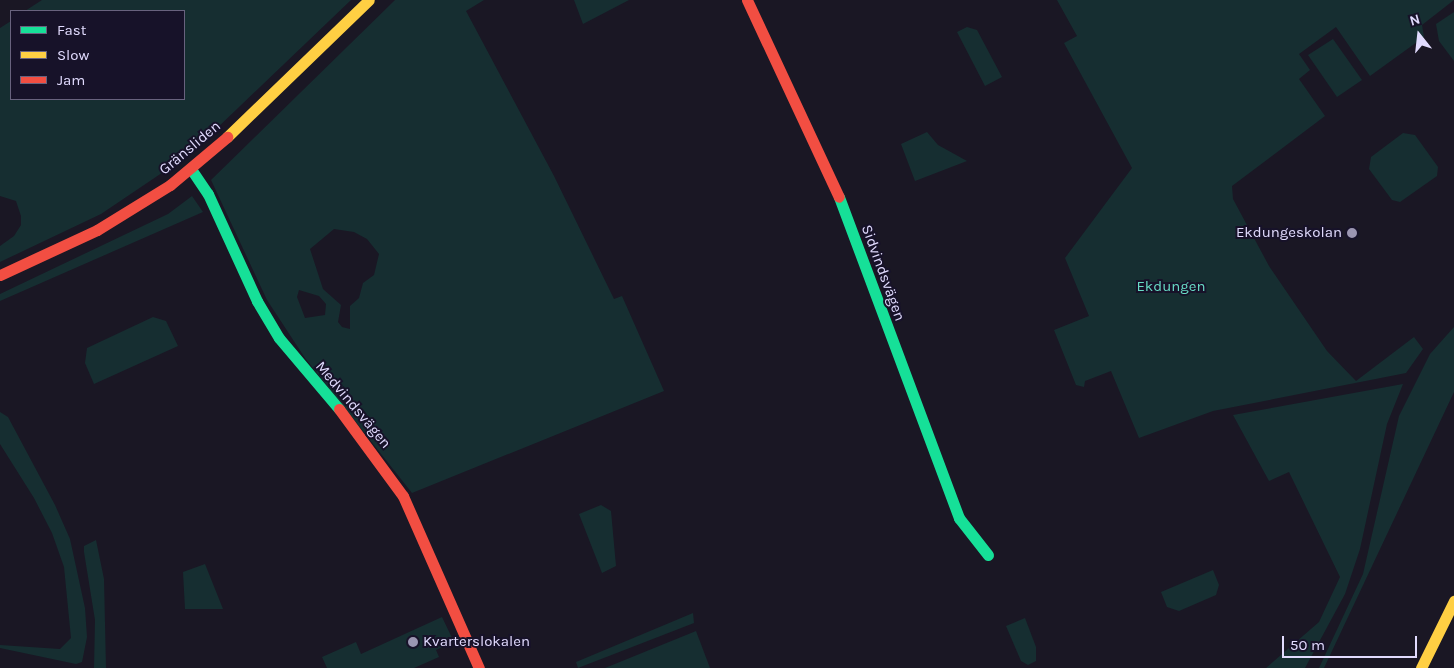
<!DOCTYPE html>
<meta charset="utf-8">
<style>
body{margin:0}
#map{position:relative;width:1454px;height:668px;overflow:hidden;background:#1a1724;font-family:Karla,sans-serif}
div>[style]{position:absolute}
.green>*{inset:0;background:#162e31}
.fast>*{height:11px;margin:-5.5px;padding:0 5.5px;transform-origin:5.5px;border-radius:5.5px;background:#16e098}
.slow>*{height:11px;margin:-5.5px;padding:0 5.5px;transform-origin:5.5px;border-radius:5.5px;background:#ffcf43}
.jam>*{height:11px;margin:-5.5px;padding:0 5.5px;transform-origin:5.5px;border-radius:5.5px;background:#f24e42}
.dots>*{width:14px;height:14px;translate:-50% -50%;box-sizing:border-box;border:2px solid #171229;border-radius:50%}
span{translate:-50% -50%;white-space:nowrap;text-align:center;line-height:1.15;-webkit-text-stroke:4px #171229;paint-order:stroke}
.street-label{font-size:15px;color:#e1dbfe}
.poi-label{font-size:15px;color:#e1dbfe}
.right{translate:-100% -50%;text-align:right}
.left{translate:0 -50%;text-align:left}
.park-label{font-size:15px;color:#68dcc6}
.legend{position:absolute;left:10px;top:10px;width:175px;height:90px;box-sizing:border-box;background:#171229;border:1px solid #68627e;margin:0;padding:6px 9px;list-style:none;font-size:15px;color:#e1dbfe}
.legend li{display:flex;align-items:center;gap:10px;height:25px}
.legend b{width:25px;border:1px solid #68627e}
.north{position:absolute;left:1394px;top:10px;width:50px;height:50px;-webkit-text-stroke:4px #171229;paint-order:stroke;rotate:344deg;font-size:14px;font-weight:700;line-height:20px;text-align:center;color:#e1dbfe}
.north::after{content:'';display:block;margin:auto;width:18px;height:22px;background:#e1dbfe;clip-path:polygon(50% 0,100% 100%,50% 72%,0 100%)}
.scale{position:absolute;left:1282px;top:636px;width:135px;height:22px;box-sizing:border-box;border:2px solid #e1dbfe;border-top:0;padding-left:6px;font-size:15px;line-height:18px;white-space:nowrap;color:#e1dbfe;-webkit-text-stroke:4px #171229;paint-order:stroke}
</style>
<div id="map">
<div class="green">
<div style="clip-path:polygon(42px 0,351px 0,190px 154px,101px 214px,0 262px,0 246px,14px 236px,21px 225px,21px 216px,16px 201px,0 196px,0 28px,11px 21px,11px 99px,184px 99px,184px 11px,25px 11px)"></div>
<div style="clip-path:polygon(evenodd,395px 0,484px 0,466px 11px,554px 176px,614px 299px,622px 296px,664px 391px,412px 493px,305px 358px,267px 300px,211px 180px,395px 0,334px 229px,354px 232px,367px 239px,379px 254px,374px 275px,363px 283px,359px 298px,350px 306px,350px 329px,342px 327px,338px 322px,341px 305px,323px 289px,310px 249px,334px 229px,395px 0,299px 290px,319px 296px,326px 304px,325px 315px,305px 318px,297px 297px,299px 290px)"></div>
<div style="clip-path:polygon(574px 0,629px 0,583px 24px)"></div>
<div style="clip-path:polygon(1057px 0,1454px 0,1422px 25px,1424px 37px,1370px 76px,1336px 27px,1299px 54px,1310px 70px,1299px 79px,1325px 116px,1232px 186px,1233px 199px,1269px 266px,1327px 351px,1356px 381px,1414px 337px,1423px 349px,1406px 373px,1213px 411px,1139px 438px,1111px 371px,1085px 381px,1084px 387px,1076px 385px,1054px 330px,1089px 316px,1065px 258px,1132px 168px,1064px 43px,1077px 36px)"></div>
<div style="clip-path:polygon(1454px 12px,1454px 61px,1439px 41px,1436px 24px)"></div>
<div style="clip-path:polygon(967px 27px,977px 30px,1002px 77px,985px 86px,957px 32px)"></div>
<div style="clip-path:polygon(1333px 39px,1362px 80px,1337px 97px,1308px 55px)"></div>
<div style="clip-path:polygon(927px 132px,938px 145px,967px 161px,915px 181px,901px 144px)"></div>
<div style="clip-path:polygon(1403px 133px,1415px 135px,1438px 167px,1437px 176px,1400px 202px,1392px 200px,1369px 169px,1371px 157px)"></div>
<div style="clip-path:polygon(192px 196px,203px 212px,0 301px,0 294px,168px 214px)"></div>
<div style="clip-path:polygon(153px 317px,166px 321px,178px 346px,94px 384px,85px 363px,87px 348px)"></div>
<div style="clip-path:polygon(1454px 327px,1454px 392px,1324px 668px,1319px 668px,1363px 574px,1399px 416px,1430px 354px)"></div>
<div style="clip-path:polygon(1403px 384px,1387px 424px,1360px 549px,1345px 594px,1305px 668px,1266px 668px,1319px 622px,1340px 577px,1289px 472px,1269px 481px,1233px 415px)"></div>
<div style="clip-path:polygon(0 412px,8px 417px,55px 505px,70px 539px,85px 608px,87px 637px,82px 662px,76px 664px,0 648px,0 645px,60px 649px,71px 638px,64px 567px,52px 533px,34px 498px,0 444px)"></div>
<div style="clip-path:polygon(601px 505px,611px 511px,616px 566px,602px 573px,579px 514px)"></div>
<div style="clip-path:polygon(96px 540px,104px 579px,106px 668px,94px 668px,95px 620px,84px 552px,84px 546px)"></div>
<div style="clip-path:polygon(205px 564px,223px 609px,185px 609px,183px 572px)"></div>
<div style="clip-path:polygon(1213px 570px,1219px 585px,1216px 595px,1179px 611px,1167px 607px,1161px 592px)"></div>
<div style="clip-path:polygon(693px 613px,694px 623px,578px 668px,576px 662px)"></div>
<div style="clip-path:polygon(442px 617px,454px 642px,436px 650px,439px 657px,414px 668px,327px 668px,322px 657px,356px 642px,361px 654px)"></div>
<div style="clip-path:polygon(1025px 618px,1036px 647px,1036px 661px,1028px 665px,1021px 661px,1006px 626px)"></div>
<div style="clip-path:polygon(696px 631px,710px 668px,605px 668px)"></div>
</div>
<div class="fast">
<div style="left:191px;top:169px;width:30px;rotate:56deg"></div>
<div style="left:208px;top:194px;width:118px;rotate:65.4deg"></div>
<div style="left:257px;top:301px;width:43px;rotate:59.3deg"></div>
<div style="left:279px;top:338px;width:93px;rotate:49.8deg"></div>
<div style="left:839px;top:197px;width:343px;rotate:69.5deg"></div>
<div style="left:959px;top:518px;width:47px;rotate:51.9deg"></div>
</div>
<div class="slow">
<div style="left:227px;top:137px;width:197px;rotate:-44deg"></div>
<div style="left:1421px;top:668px;width:75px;rotate:-63.8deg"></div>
</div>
<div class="jam">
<div style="left:747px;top:0;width:217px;rotate:65deg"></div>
<div style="left:0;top:275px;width:107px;rotate:-24.9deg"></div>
<div style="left:97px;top:230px;width:86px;rotate:-31.7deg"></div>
<div style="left:170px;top:185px;width:75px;rotate:-40.1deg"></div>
<div style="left:339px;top:409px;width:108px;rotate:53.7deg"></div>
<div style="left:403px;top:496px;width:188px;rotate:66.2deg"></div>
</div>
<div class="dots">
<div style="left:1352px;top:233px;background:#9b96b2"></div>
<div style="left:413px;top:642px;background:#9b96b2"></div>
</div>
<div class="street-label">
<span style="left:190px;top:148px;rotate:-40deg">Gränsliden</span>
<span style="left:883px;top:273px;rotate:70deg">Sidvindsvägen</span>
<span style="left:353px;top:405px;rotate:50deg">Medvindsvägen</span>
</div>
<div class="poi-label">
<span class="right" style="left:1342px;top:233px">Ekdungeskolan</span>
<span class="left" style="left:423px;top:642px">Kvarterslokalen</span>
</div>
<div class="park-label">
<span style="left:1171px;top:287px">Ekdungen</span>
</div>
<ul class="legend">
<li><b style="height:6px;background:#16e098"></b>Fast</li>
<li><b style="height:6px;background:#ffcf43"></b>Slow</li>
<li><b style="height:6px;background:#f24e42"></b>Jam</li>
</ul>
<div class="north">N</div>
<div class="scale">50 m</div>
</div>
